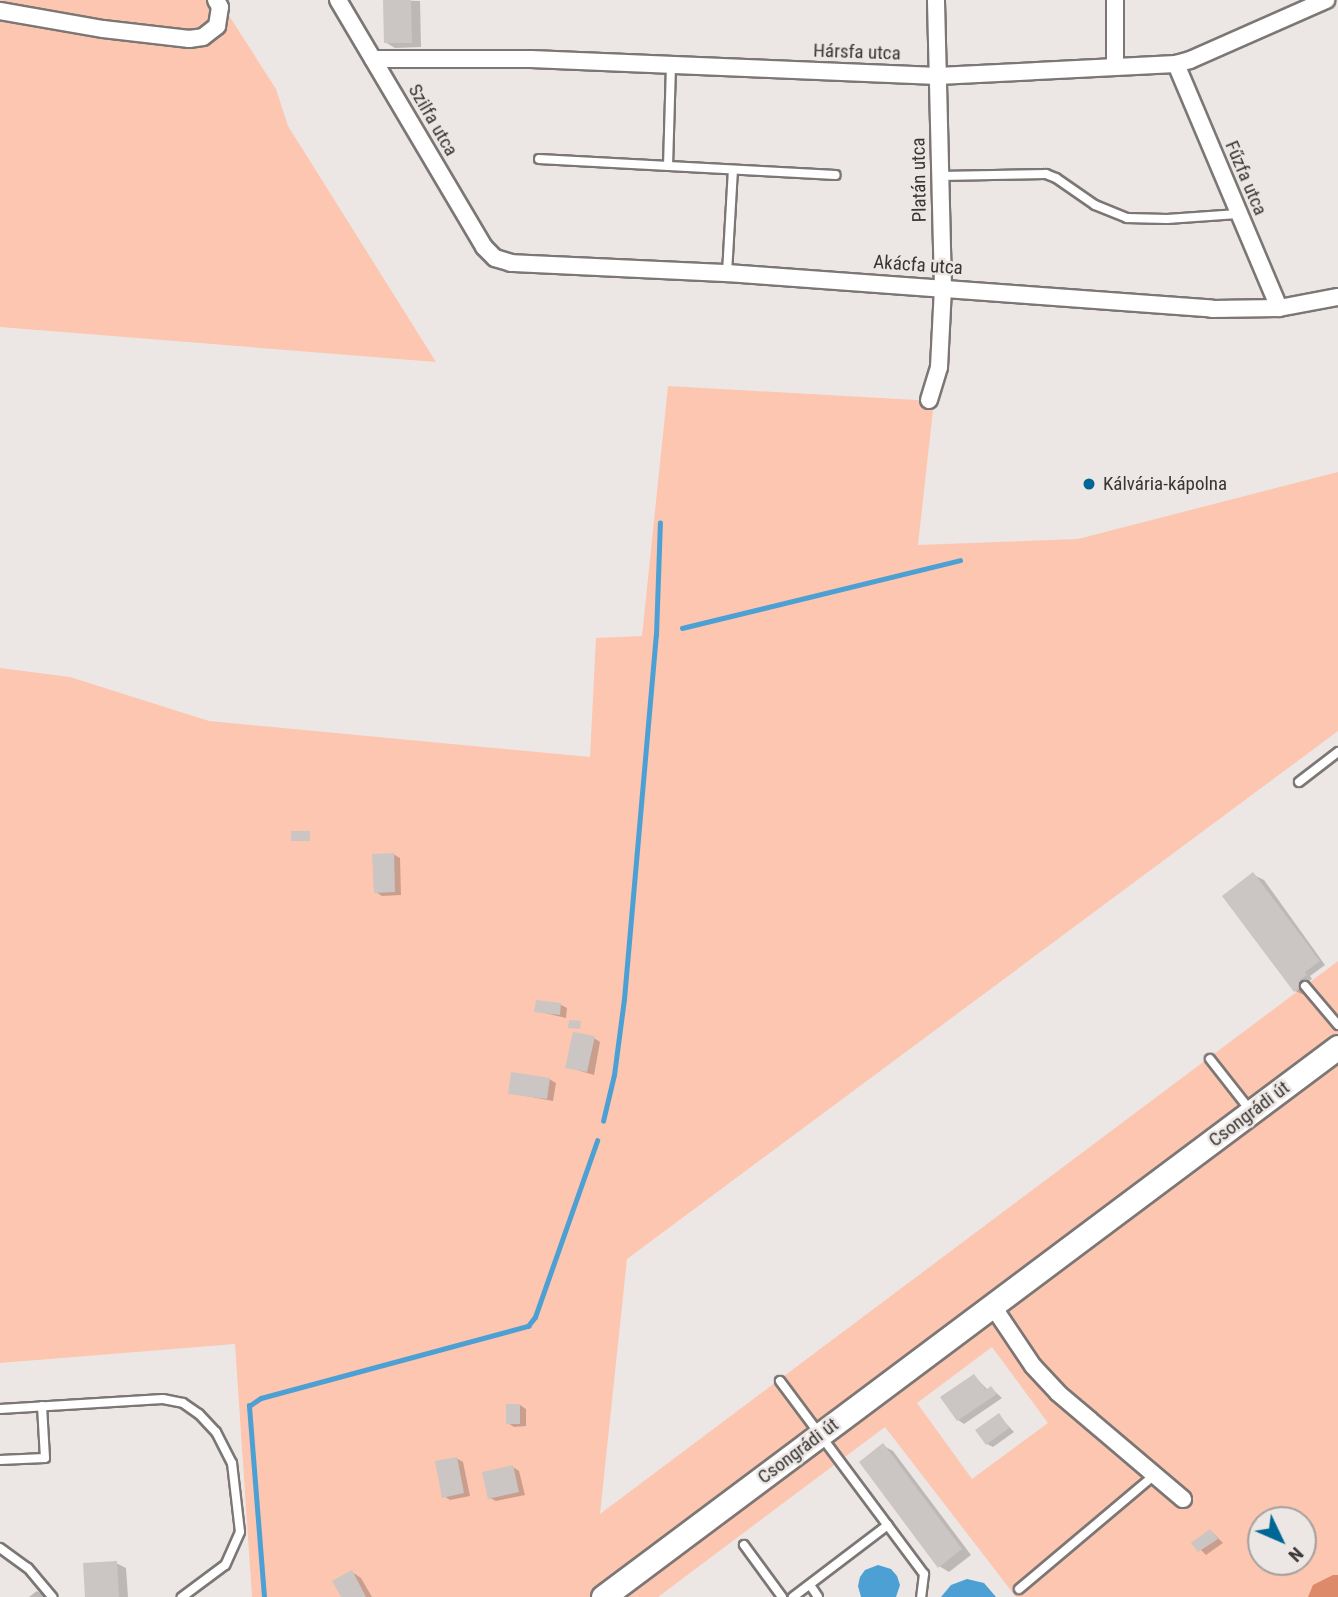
<!DOCTYPE html>
<meta charset="utf-8">
<style>
body{margin:0}
#map{position:relative;width:1338px;height:1597px;overflow:hidden;background:#ece7e4;font-family:"Roboto Condensed",sans-serif}
div>[style]{position:absolute}
.green>*{inset:0;background:#fdc6b0}
.forest>*{inset:0;background:#dc8a69}
.water>*{inset:0;background:#4ca0d3}
.shadow>*{inset:0;background:#0003}
.stream>*{height:4.5px;margin:-2.25px;padding:0 2.25px;transform-origin:2.25px;border-radius:2.25px;background:#4ca0d3}
.building>*{inset:0;background:#cbc5c3}
.roads{filter:drop-shadow(2px 0 #7c7775) drop-shadow(-2px 0 #7c7775) drop-shadow(0 2px #7c7775) drop-shadow(0 -2px #7c7775)}
.service>*{height:8px;margin:-4px;padding:0 4px;transform-origin:4px;border-radius:4px;background:#fff}
.minor>*{height:16px;margin:-8px;padding:0 8px;transform-origin:8px;border-radius:8px;background:#fff}
.secondary>*{height:23px;margin:-11.5px;padding:0 11.5px;transform-origin:11.5px;border-radius:11.5px;background:#fff}
.dots>*{width:19px;height:19px;translate:-50% -50%;box-sizing:border-box;border:4px solid #ece7e4;border-radius:50%}
span{translate:-50% -50%;white-space:nowrap;text-align:center;line-height:1.15;-webkit-text-stroke:5px #ece7e4;paint-order:stroke}
.street-label{font-size:19px;color:#383635}
.poi-label{font-size:19px;color:#383635}
.left{translate:0 -50%;text-align:left}
.north{position:absolute;left:1247px;top:1506px;width:70px;height:70px;box-sizing:border-box;background:#ece7e4;border:2px solid #a4a09e;border-radius:50%;rotate:134deg;font-size:19px;font-weight:700;line-height:28px;text-align:center;color:#383635}
.north::after{content:'';display:block;margin:auto;width:24px;height:32px;background:#006795;clip-path:polygon(50% 0,100% 100%,50% 72%,0 100%)}
</style>
<div id="map">
<div class="green">
<div style="clip-path:polygon(0 0,219px 0,276px 89px,288px 126px,436px 362px,0 327px)"></div>
<div style="clip-path:polygon(evenodd,668px 386px,934px 401px,918px 545px,1078px 539px,1338px 472px,1338px 731px,627px 1259px,600px 1514px,1338px 961px,1338px 1597px,1016px 1597px,885px 1427px,658px 1597px,252px 1597px,235px 1344px,0 1363px,0 668px,70px 677px,209px 721px,590px 757px,596px 638px,642px 636px,668px 386px,992px 1347px,1048px 1423px,972px 1479px,917px 1403px,992px 1347px,668px 386px,1261px 1520px,1303px 1520px,1303px 1562px,1261px 1562px,1261px 1520px)"></div>
</div>
<div class="forest">
<div style="clip-path:polygon(1333px 1575px,1338px 1575px,1338px 1597px,1308px 1597px,1313px 1585px)"></div>
</div>
<div class="water">
<div style="clip-path:polygon(878px 1565px,891px 1569px,897px 1576px,900px 1585px,896px 1597px,861px 1597px,858px 1586px,860px 1577px,865px 1570px)"></div>
<div style="clip-path:polygon(967px 1579px,984px 1583px,996px 1597px,941px 1597px,951px 1585px)"></div>
</div>
<div class="shadow">
<div style="clip-path:polygon(384px 0,420px 1px,421px 47px,395px 48px,385px 42px)"></div>
<div style="clip-path:polygon(393px 854px,400px 858px,401px 895px,382px 896px,376px 892px)"></div>
<div style="clip-path:polygon(1254px 875px,1264px 880px,1325px 965px,1310px 976px,1312px 979px,1305px 984px,1309px 989px,1302px 994px,1295px 991px)"></div>
<div style="clip-path:polygon(561px 1005px,567px 1008px,566px 1018px,536px 1011px)"></div>
<div style="clip-path:polygon(594px 1038px,600px 1042px,594px 1075px,567px 1067px)"></div>
<div style="clip-path:polygon(549px 1079px,556px 1083px,553px 1101px,510px 1093px)"></div>
<div style="clip-path:polygon(974px 1376px,988px 1390px,991px 1388px,1002px 1398px,964px 1424px,958px 1420px)"></div>
<div style="clip-path:polygon(520px 1405px,526px 1409px,526px 1426px,514px 1427px,508px 1423px)"></div>
<div style="clip-path:polygon(999px 1416px,1014px 1432px,993px 1447px,987px 1444px)"></div>
<div style="clip-path:polygon(884px 1446px,893px 1451px,971px 1555px,949px 1572px,939px 1566px)"></div>
<div style="clip-path:polygon(456px 1458px,463px 1462px,470px 1496px,450px 1500px,444px 1496px)"></div>
<div style="clip-path:polygon(513px 1467px,519px 1471px,525px 1495px,496px 1501px,490px 1498px)"></div>
<div style="clip-path:polygon(1211px 1531px,1223px 1543px,1206px 1555px,1194px 1543px)"></div>
<div style="clip-path:polygon(116px 1563px,126px 1568px,128px 1597px,87px 1597px)"></div>
<div style="clip-path:polygon(352px 1572px,361px 1578px,372px 1597px,343px 1597px)"></div>
<div style="clip-path:polygon(37px 1591px,47px 1597px,29px 1597px)"></div>
</div>
<div class="stream">
<div style="left:682px;top:628px;width:286px;rotate:-13.7deg"></div>
<div style="left:603px;top:1121px;width:47px;rotate:-76.6deg"></div>
<div style="left:614px;top:1075px;width:77px;rotate:-82.5deg"></div>
<div style="left:624px;top:999px;width:365px;rotate:-85deg"></div>
<div style="left:656px;top:635px;width:112px;rotate:-88deg"></div>
<div style="left:264px;top:1597px;width:192px;rotate:-94.5deg"></div>
<div style="left:249px;top:1406px;width:14px;rotate:-34deg"></div>
<div style="left:261px;top:1398px;width:277px;rotate:-15.1deg"></div>
<div style="left:528px;top:1326px;width:11px;rotate:-52deg"></div>
<div style="left:535px;top:1317px;width:187px;rotate:-70.6deg"></div>
</div>
<div class="building">
<div style="clip-path:polygon(383px 0,411px 0,412px 43px,384px 43px)"></div>
<div style="clip-path:polygon(291px 831px,310px 831px,310px 841px,291px 841px)"></div>
<div style="clip-path:polygon(394px 853px,395px 892px,374px 893px,372px 854px)"></div>
<div style="clip-path:polygon(1253px 872px,1320px 961px,1305px 972px,1307px 975px,1300px 980px,1304px 985px,1294px 992px,1222px 896px)"></div>
<div style="clip-path:polygon(536px 1000px,561px 1003px,560px 1015px,534px 1012px)"></div>
<div style="clip-path:polygon(569px 1020px,581px 1021px,580px 1029px,568px 1028px)"></div>
<div style="clip-path:polygon(573px 1032px,595px 1036px,587px 1072px,565px 1068px)"></div>
<div style="clip-path:polygon(511px 1072px,550px 1078px,547px 1099px,508px 1094px)"></div>
<div style="clip-path:polygon(974px 1374px,986px 1390px,991px 1386px,997px 1394px,957px 1421px,940px 1397px)"></div>
<div style="clip-path:polygon(506px 1404px,520px 1404px,520px 1424px,506px 1424px)"></div>
<div style="clip-path:polygon(999px 1413px,1009px 1428px,986px 1445px,975px 1430px)"></div>
<div style="clip-path:polygon(883px 1443px,962px 1549px,938px 1568px,859px 1462px)"></div>
<div style="clip-path:polygon(457px 1457px,464px 1493px,442px 1498px,435px 1461px)"></div>
<div style="clip-path:polygon(513px 1465px,519px 1492px,488px 1499px,482px 1472px)"></div>
<div style="clip-path:polygon(1210px 1529px,1218px 1539px,1198px 1552px,1191px 1543px)"></div>
<div style="clip-path:polygon(117px 1561px,119px 1597px,85px 1597px,83px 1563px)"></div>
<div style="clip-path:polygon(352px 1570px,366px 1597px,341px 1597px,332px 1581px)"></div>
</div>
<div class="roads">
<div class="service">
<div style="left:539px;top:159px;width:297px;rotate:3.1deg"></div>
<div style="left:668px;top:166px;width:101px;rotate:-88.3deg"></div>
<div style="left:940px;top:176px;width:106px;rotate:-1.1deg"></div>
<div style="left:1046px;top:174px;width:11px;rotate:22deg"></div>
<div style="left:1056px;top:178px;width:47px;rotate:34.7deg"></div>
<div style="left:1095px;top:205px;width:35px;rotate:22deg"></div>
<div style="left:1127px;top:218px;width:40px;rotate:1.4deg"></div>
<div style="left:1167px;top:219px;width:71px;rotate:-4deg"></div>
<div style="left:727px;top:273px;width:103px;rotate:-86.7deg"></div>
<div style="left:1299px;top:782px;width:49px;rotate:-37.6deg"></div>
<div style="left:1305px;top:986px;width:51px;rotate:49.8deg"></div>
<div style="left:1210px;top:1059px;width:65px;rotate:51.9deg"></div>
<div style="left:780px;top:1381px;width:241px;rotate:53.3deg"></div>
<div style="left:924px;top:1574px;width:23px;rotate:97deg"></div>
<div style="left:0;top:1409px;width:163px;rotate:-3.5deg"></div>
<div style="left:163px;top:1399px;width:20px;rotate:11deg"></div>
<div style="left:183px;top:1403px;width:19px;rotate:35deg"></div>
<div style="left:199px;top:1414px;width:25px;rotate:47deg"></div>
<div style="left:216px;top:1432px;width:35px;rotate:63deg"></div>
<div style="left:232px;top:1463px;width:69px;rotate:83.4deg"></div>
<div style="left:240px;top:1532px;width:36px;rotate:114deg"></div>
<div style="left:225px;top:1565px;width:54px;rotate:143.3deg"></div>
<div style="left:0;top:1460px;width:45px;rotate:-2.5deg"></div>
<div style="left:45px;top:1458px;width:52px;rotate:-93.3deg"></div>
<div style="left:744px;top:1545px;width:64px;rotate:53.8deg"></div>
<div style="left:0;top:1548px;width:34px;rotate:36deg"></div>
<div style="left:28px;top:1568px;width:38px;rotate:50deg"></div>
<div style="left:810px;top:1585px;width:14px;rotate:56deg"></div>
<div style="left:1019px;top:1589px;width:175px;rotate:-40.1deg"></div>
<div style="left:793px;top:1597px;width:119px;rotate:-37.2deg"></div>
</div>
<div class="minor">
<div style="left:338px;top:0;width:287px;rotate:59.4deg"></div>
<div style="left:484px;top:247px;width:16px;rotate:45deg"></div>
<div style="left:495px;top:258px;width:17px;rotate:17deg"></div>
<div style="left:511px;top:263px;width:216px;rotate:2.7deg"></div>
<div style="left:727px;top:273px;width:486px;rotate:4.2deg"></div>
<div style="left:1212px;top:309px;width:67px;rotate:-0.9deg"></div>
<div style="left:1279px;top:308px;width:60px;rotate:-10.6deg"></div>
<div style="left:1115px;top:0;width:67px;rotate:90deg"></div>
<div style="left:0;top:11px;width:105px;rotate:9.9deg"></div>
<div style="left:103px;top:29px;width:87px;rotate:6.6deg"></div>
<div style="left:189px;top:39px;width:14px;rotate:-8deg"></div>
<div style="left:203px;top:37px;width:18px;rotate:-38deg"></div>
<div style="left:217px;top:26px;width:19px;rotate:-81deg"></div>
<div style="left:220px;top:7px;width:8px;rotate:-120deg"></div>
<div style="left:373px;top:59px;width:158px"></div>
<div style="left:531px;top:59px;width:407px;rotate:2.4deg"></div>
<div style="left:938px;top:76px;width:238px;rotate:-2.9deg"></div>
<div style="left:1176px;top:64px;width:15px;rotate:-16deg"></div>
<div style="left:1190px;top:60px;width:149px;rotate:-23.8deg"></div>
<div style="left:1176px;top:64px;width:265px;rotate:67.1deg"></div>
<div style="left:929px;top:400px;width:34px;rotate:-73deg"></div>
<div style="left:939px;top:367px;width:79px;rotate:-87.1deg"></div>
<div style="left:943px;top:288px;width:288px;rotate:-91.4deg"></div>
<div style="left:992px;top:1305px;width:73px;rotate:56.1deg"></div>
<div style="left:1033px;top:1366px;width:37px;rotate:47deg"></div>
<div style="left:1058px;top:1393px;width:164px;rotate:40.3deg"></div>
</div>
<div class="secondary">
<div style="left:603px;top:1597px;width:918px;rotate:-36.81deg"></div>
</div>
</div>
<div class="dots">
<div style="left:1089px;top:484px;background:#006795"></div>
</div>
<div class="street-label">
<span style="left:857px;top:52px;rotate:2deg">Hársfa utca</span>
<span style="left:433px;top:120px;rotate:60deg">Szilfa utca</span>
<span style="left:1246px;top:178px;rotate:67deg">Fűzfa utca</span>
<span style="left:919px;top:180px;rotate:-91deg">Platán utca</span>
<span style="left:918px;top:265px;rotate:4deg">Akácfa utca</span>
<span style="left:1249px;top:1114px;rotate:-37deg">Csongrádi út</span>
<span style="left:798px;top:1451px;rotate:-37deg">Csongrádi út</span>
</div>
<div class="poi-label">
<span class="left" style="left:1103px;top:484px">Kálvária-kápolna</span>
</div>
<div class="north">N</div>
</div>
